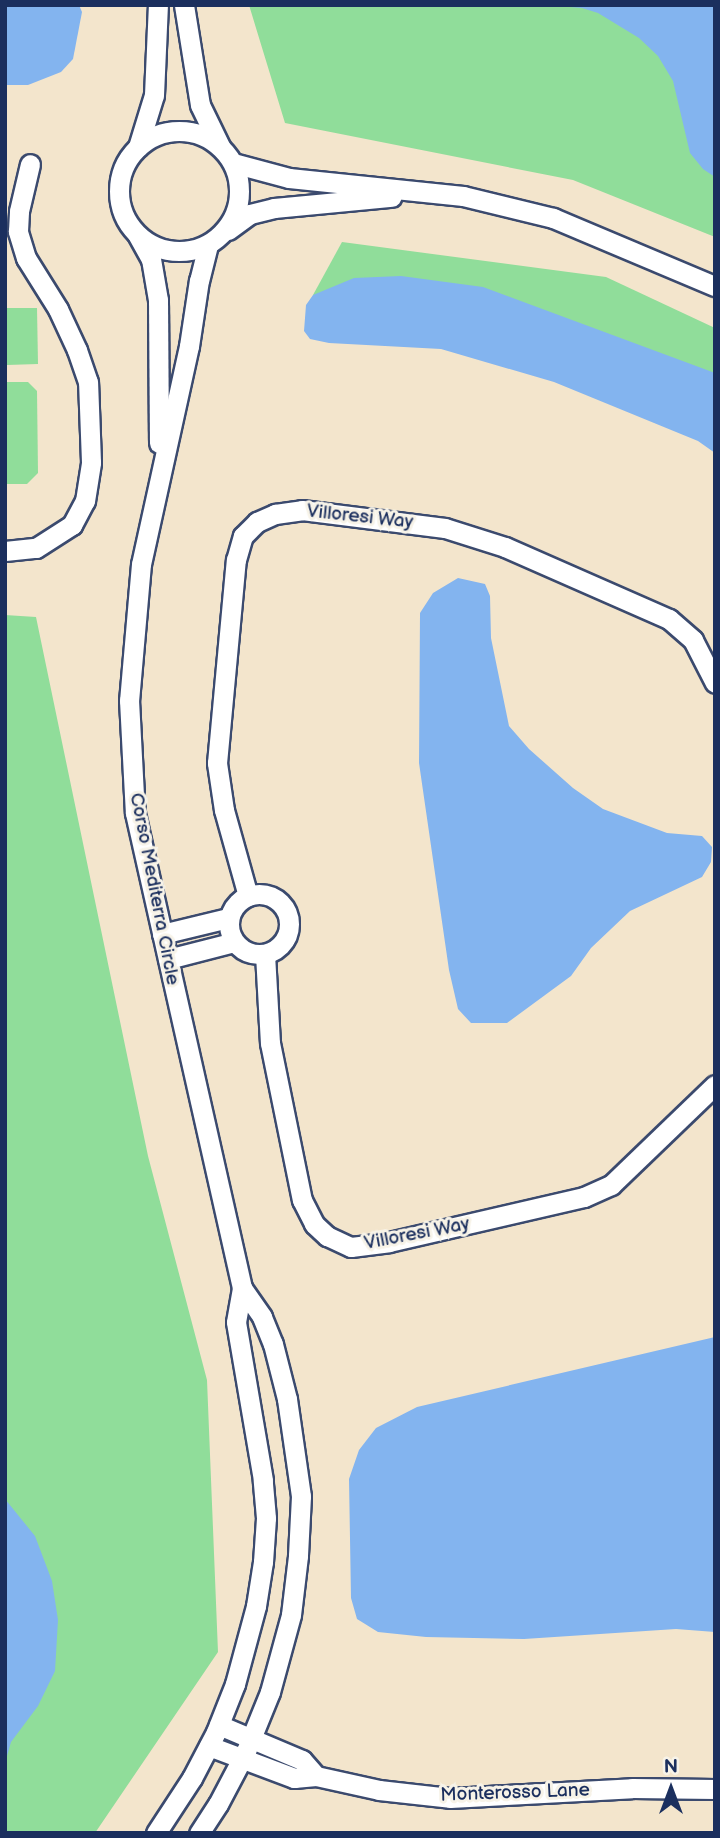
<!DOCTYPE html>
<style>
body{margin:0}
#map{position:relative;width:720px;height:1838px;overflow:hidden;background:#f3e5cc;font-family:"Balsamiq Sans",sans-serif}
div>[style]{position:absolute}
.green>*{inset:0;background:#90dd9a}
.water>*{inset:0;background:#83b4ef}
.roads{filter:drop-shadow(2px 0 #3b4a6e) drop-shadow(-2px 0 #3b4a6e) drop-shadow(0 2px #3b4a6e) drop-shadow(0 -2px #3b4a6e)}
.street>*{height:19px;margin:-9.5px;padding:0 9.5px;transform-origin:9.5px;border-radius:9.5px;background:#fff}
.street>.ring{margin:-9.5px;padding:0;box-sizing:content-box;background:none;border:19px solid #fff;border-radius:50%}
span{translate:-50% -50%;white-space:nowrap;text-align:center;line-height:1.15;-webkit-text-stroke:6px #f7f3e8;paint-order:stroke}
.street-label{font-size:19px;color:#1b2f5e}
.frame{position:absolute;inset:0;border:7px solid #1b2f5e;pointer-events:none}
.north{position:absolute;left:636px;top:1754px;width:70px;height:70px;-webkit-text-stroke:5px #f7f3e8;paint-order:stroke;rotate:0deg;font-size:19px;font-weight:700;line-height:28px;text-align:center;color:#1b2f5e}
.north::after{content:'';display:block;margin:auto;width:24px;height:32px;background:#1b2f5e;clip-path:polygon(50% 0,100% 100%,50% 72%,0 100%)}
</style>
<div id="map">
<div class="green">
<div style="clip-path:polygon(249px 5px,626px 5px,715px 80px,715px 237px,573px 180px,285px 123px)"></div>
<div style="clip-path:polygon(342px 242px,606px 277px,715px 328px,715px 424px,313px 295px)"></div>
<div style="clip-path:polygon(6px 308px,37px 308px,38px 364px,7px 365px)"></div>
<div style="clip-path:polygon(5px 382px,28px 382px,37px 391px,38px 473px,27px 484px,5px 484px)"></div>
<div style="clip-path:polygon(5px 615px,36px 617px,148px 1156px,207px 1380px,218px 1652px,95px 1833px,5px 1833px)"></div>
</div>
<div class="water">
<div style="clip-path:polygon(5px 5px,79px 5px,82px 12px,73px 59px,61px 72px,28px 85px,5px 85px)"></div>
<div style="clip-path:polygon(546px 5px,715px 5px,715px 177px,703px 169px,690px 153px,673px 81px,658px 56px,639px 38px,598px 13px,582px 8px)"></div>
<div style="clip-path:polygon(401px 276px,483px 287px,715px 373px,715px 453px,698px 441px,554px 382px,441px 349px,329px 343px,310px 339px,304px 331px,306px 305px,313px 295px,354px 278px)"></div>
<div style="clip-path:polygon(458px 578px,485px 584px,490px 596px,491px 638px,509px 726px,529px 749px,573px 788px,603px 809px,667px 833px,702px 836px,712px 847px,711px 862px,702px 877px,630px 911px,591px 948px,571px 976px,507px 1023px,471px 1023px,458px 1009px,449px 970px,419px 763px,420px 613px,433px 593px)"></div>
<div style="clip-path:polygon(715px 1337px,715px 1632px,676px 1629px,524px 1639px,426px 1637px,378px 1632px,357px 1619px,351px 1598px,349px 1479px,359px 1450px,376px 1428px,417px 1407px)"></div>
<div style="clip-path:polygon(5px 1499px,35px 1536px,52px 1581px,58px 1620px,55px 1671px,38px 1706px,11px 1742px,5px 1763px)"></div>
</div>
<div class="roads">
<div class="street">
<div style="left:184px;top:5px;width:101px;rotate:80.9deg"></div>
<div style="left:200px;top:105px;width:46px;rotate:64deg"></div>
<div class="ring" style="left:119px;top:131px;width:101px;height:101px"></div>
<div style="left:138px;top:147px;width:54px;rotate:-72.9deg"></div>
<div style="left:154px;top:95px;width:90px;rotate:-87.5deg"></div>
<div style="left:233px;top:163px;width:58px;rotate:15deg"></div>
<div style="left:289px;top:178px;width:175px;rotate:5.9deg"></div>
<div style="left:463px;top:196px;width:93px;rotate:13.7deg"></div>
<div style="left:553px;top:218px;width:176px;rotate:22.8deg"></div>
<div style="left:228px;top:230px;width:27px;rotate:-36deg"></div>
<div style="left:250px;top:214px;width:25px;rotate:-14deg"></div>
<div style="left:274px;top:208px;width:118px;rotate:-5.4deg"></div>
<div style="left:138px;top:236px;width:26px;rotate:61deg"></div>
<div style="left:151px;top:259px;width:42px;rotate:80.3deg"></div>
<div style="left:158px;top:300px;width:143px;rotate:89.6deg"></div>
<div style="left:208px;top:245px;width:36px;rotate:104deg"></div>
<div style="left:199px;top:280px;width:67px;rotate:98.6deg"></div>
<div style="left:189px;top:346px;width:223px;rotate:102.4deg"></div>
<div style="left:141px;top:564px;width:137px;rotate:95deg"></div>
<div style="left:129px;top:700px;width:113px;rotate:87deg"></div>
<div style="left:135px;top:813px;width:487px;rotate:77.3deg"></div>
<div style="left:5px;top:551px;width:31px;rotate:-6deg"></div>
<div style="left:36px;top:548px;width:43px;rotate:-32.6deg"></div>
<div style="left:72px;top:525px;width:27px;rotate:-62deg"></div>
<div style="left:85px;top:501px;width:39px;rotate:-81deg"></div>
<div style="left:91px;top:462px;width:80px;rotate:-92.1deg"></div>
<div style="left:88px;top:382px;width:34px;rotate:-109deg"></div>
<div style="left:77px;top:350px;width:45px;rotate:-114.9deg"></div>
<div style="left:58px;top:309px;width:60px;rotate:-122.1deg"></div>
<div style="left:26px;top:258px;width:28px;rotate:-107deg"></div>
<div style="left:18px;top:231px;width:20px;rotate:-87deg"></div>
<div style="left:19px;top:211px;width:48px;rotate:-76.8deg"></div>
<div class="ring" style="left:229px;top:894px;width:41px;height:41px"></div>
<div style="left:248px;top:896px;width:89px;rotate:-105.6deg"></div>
<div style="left:224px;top:810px;width:48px;rotate:-98.5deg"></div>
<div style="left:217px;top:763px;width:204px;rotate:-84.7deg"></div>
<div style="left:236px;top:560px;width:25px;rotate:-74deg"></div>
<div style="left:243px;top:536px;width:20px;rotate:-45deg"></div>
<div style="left:257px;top:522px;width:20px;rotate:-24deg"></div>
<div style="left:275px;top:514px;width:27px;rotate:-8deg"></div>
<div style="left:302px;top:510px;width:144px;rotate:7.2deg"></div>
<div style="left:445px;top:528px;width:63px;rotate:17.6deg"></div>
<div style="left:505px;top:547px;width:179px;rotate:23.7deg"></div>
<div style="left:669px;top:619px;width:32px;rotate:41deg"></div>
<div style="left:693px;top:640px;width:48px;rotate:62.9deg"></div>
<div style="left:162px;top:934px;width:68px;rotate:-13.6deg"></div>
<div style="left:265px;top:954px;width:89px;rotate:86.8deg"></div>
<div style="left:270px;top:1043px;width:160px;rotate:78.5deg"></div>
<div style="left:302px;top:1200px;width:27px;rotate:63deg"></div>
<div style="left:314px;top:1224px;width:18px;rotate:43deg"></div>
<div style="left:327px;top:1236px;width:26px;rotate:25deg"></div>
<div style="left:351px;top:1247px;width:38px;rotate:-7deg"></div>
<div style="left:389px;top:1242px;width:200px;rotate:-13deg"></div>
<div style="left:584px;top:1197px;width:30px;rotate:-24deg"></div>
<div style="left:611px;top:1185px;width:144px;rotate:-43.9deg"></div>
<div style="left:168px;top:959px;width:68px;rotate:-14.4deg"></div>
<div style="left:219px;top:1725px;width:90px;rotate:22.9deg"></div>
<div style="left:302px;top:1760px;width:21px;rotate:49deg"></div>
<div style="left:209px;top:1746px;width:91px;rotate:20.6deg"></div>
<div style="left:294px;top:1778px;width:22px;rotate:-5deg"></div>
<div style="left:316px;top:1776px;width:65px;rotate:12.5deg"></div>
<div style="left:379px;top:1790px;width:71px;rotate:6.4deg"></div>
<div style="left:450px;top:1798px;width:182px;rotate:-3.1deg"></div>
<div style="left:632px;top:1788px;width:83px;rotate:0.7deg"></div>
<div style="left:156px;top:1833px;width:66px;rotate:-56.8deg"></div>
<div style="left:192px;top:1778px;width:52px;rotate:-62.4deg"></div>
<div style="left:216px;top:1732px;width:52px;rotate:-68.4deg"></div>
<div style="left:235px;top:1684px;width:81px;rotate:-74.9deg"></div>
<div style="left:256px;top:1606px;width:45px;rotate:-81deg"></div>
<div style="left:263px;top:1562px;width:44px;rotate:-86.1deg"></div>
<div style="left:266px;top:1518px;width:38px;rotate:-95deg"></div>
<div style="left:263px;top:1480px;width:160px;rotate:-99.7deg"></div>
<div style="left:236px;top:1322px;width:35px;rotate:-80deg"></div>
<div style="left:242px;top:1288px;width:35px;rotate:55deg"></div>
<div style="left:262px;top:1317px;width:29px;rotate:68deg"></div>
<div style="left:273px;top:1344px;width:57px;rotate:75.7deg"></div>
<div style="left:287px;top:1399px;width:98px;rotate:81.8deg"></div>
<div style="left:301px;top:1496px;width:60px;rotate:92.9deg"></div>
<div style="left:298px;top:1556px;width:59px;rotate:96.8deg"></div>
<div style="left:291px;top:1615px;width:80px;rotate:105.3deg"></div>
<div style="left:270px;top:1692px;width:64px;rotate:112.1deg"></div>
<div style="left:246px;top:1751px;width:60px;rotate:117.8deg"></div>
<div style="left:218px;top:1804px;width:35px;rotate:123deg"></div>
</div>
</div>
<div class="street-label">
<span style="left:360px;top:517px;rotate:6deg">Villoresi Way</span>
<span style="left:154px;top:889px;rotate:79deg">Corso Mediterra Circle</span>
<span style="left:417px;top:1234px;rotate:-11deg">Villoresi Way</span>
<span style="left:515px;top:1793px;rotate:-2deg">Monterosso Lane</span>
</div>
<div class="frame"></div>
<div class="north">N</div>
</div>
